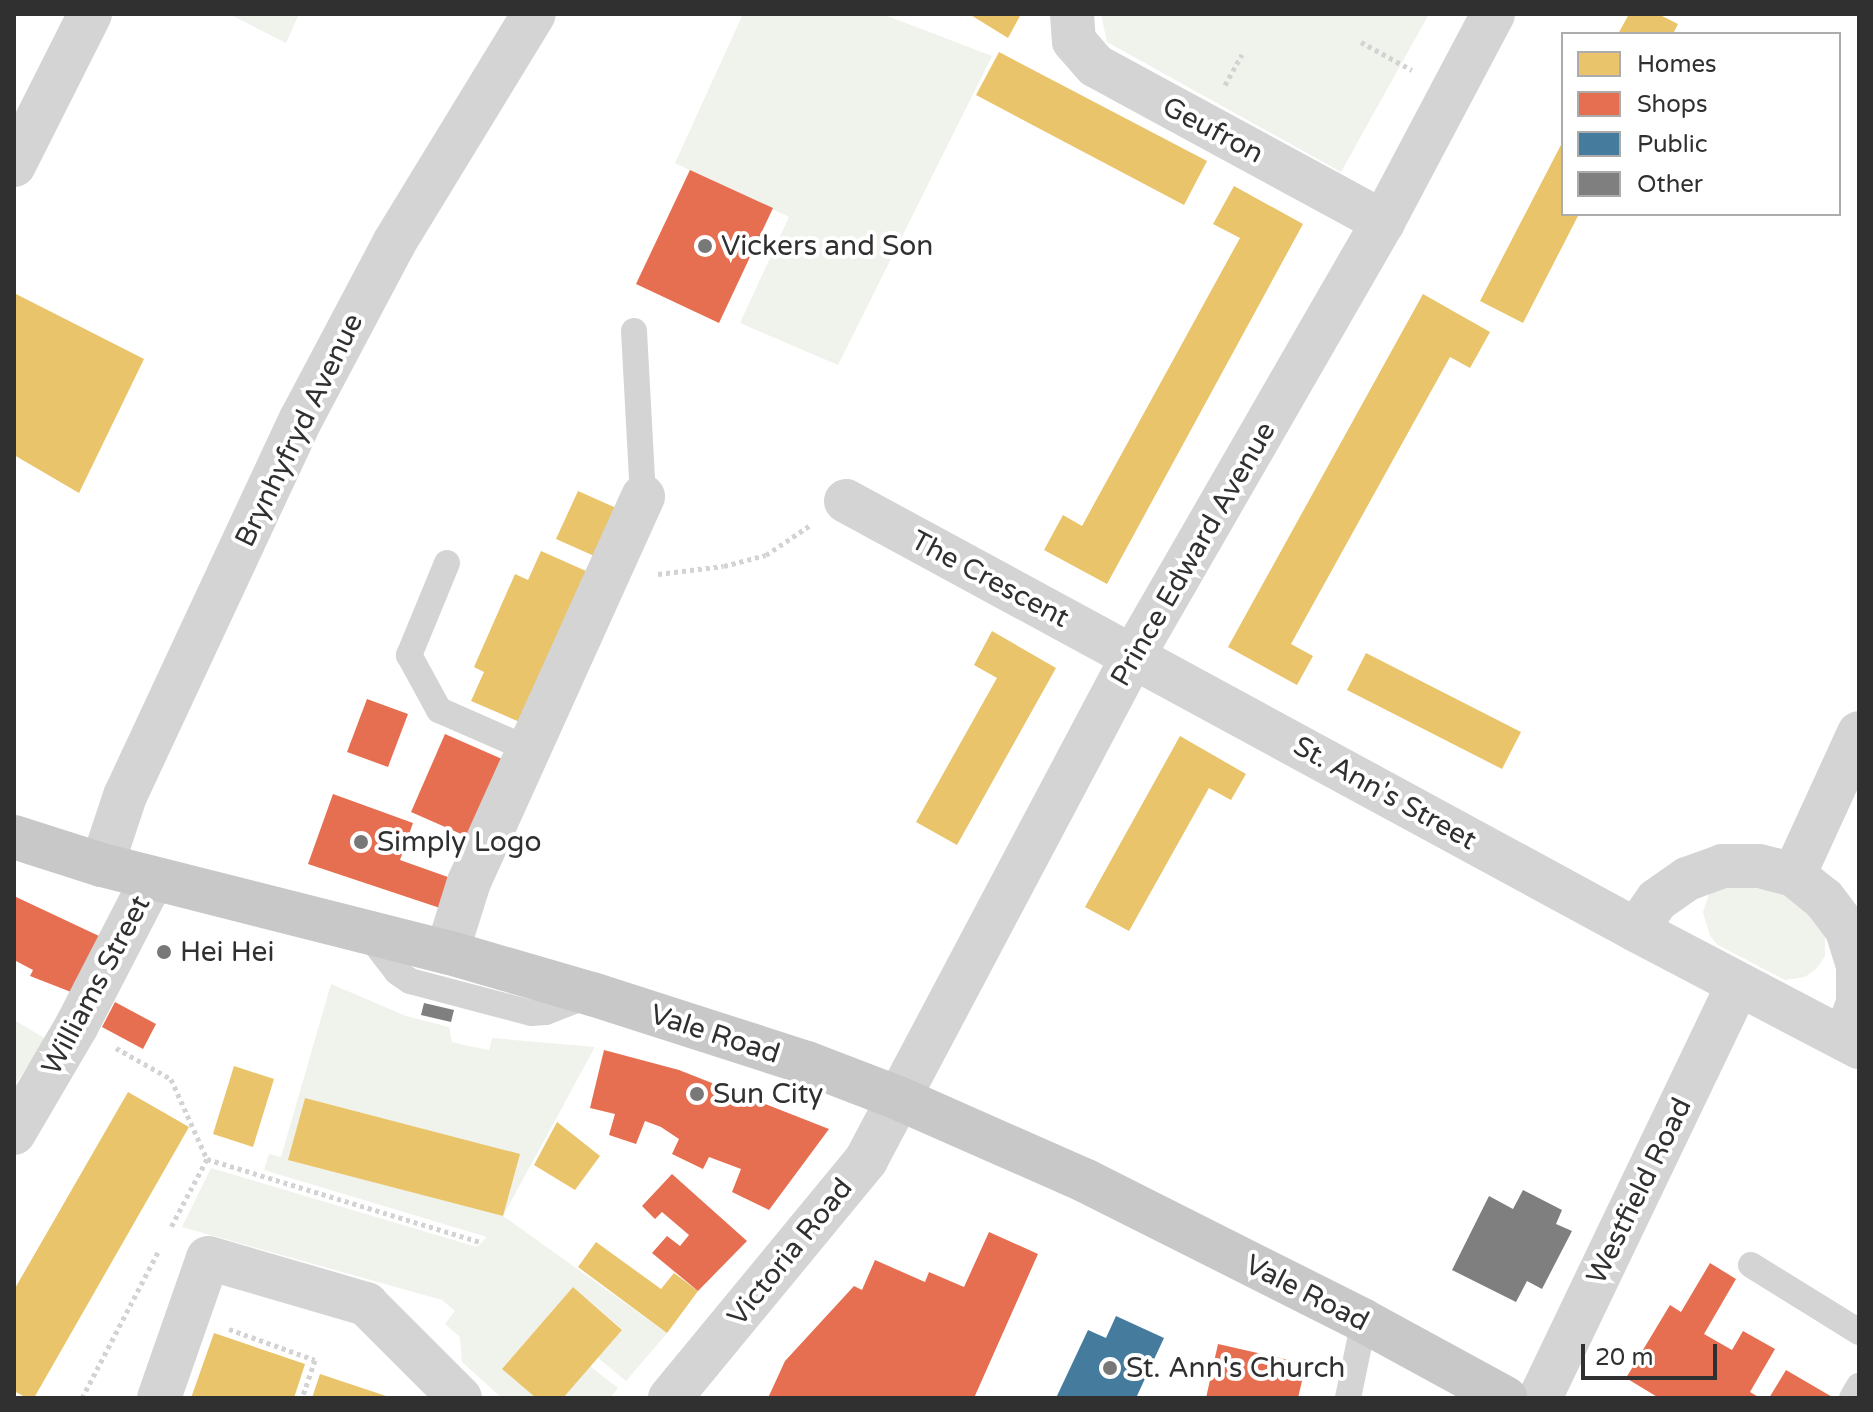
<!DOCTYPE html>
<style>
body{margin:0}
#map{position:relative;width:1873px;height:1412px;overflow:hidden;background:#fff;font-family:"Varela Round",sans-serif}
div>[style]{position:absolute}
.green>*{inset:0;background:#f0f2ec}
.homes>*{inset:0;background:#e9c46a}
.shops>*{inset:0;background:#e76f51}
.public>*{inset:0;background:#457b9d}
.building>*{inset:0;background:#7f7f7f}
.path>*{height:5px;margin-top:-2.5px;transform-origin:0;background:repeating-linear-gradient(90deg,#d3d3d3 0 4px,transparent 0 8px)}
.service>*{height:26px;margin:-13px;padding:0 13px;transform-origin:13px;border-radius:13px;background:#d4d4d4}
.minor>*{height:44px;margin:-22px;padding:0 22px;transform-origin:22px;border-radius:22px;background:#d4d4d4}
.primary>*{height:44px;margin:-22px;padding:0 22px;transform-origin:22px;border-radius:22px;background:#c8c8c8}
.dots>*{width:22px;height:22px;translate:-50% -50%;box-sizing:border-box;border:4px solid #fff;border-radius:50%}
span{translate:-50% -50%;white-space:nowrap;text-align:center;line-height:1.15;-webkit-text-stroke:8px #fff;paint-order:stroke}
.street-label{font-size:28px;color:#303030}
.poi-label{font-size:28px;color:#303030}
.left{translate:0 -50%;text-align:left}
.frame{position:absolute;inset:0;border:16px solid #303030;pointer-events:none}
.legend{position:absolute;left:1561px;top:32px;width:280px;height:184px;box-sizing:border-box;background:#fff;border:2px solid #acacac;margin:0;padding:10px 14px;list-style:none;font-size:24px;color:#303030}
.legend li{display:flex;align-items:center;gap:16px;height:40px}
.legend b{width:40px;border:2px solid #acacac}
.scale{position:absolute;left:1581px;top:1344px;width:136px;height:36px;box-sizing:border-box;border:4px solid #303030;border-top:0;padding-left:10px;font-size:24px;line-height:28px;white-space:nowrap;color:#303030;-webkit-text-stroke:6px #fff;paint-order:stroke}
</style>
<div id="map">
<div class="green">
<div style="clip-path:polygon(229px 14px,299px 14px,286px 43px)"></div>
<div style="clip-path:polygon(743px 14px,882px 14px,992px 56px,838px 365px,740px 323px,789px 217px,675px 163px)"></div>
<div style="clip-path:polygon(1101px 14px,1429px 14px,1341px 172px,1107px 42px)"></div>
<div style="clip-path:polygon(1721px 882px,1788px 894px,1825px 930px,1825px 956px,1817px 968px,1805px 977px,1785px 980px,1718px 945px,1710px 936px,1703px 912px,1710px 891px)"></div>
<div style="clip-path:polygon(evenodd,331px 984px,406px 1016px,449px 1027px,452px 1042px,464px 1045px,489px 1050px,492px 1038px,595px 1047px,503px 1216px,667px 1333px,626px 1381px,598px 1358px,622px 1329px,573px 1287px,502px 1369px,536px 1398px,502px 1398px,462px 1362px,460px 1337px,445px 1324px,455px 1311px,442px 1300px,182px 1227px,211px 1168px,477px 1247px,487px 1237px,264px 1170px,269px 1154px,281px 1157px,331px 984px,305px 1098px,519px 1154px,503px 1216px,289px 1160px,305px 1098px)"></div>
<div style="clip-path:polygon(14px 1020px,46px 1039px,14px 1086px)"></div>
<div style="clip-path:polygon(590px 1366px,618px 1388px,610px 1398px,563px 1398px)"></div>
</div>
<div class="homes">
<div style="clip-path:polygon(969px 14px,1021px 14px,1008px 38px)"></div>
<div style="clip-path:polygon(1629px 14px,1658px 14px,1678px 24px,1673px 34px,1618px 34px)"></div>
<div style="clip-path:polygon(999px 52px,1207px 161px,1184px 205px,976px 95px)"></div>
<div style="clip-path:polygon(1563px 141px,1563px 214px,1579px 214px,1523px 323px,1480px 301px)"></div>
<div style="clip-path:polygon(1234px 186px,1303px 224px,1107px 584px,1044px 550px,1063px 515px,1082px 526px,1240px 238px,1213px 224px)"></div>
<div style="clip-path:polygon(14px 293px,144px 359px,79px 493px,14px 455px)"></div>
<div style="clip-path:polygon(1423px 294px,1490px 332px,1470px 368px,1450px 357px,1291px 644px,1313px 656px,1297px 685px,1228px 647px)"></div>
<div style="clip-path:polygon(578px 491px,623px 511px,601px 559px,556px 539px)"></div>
<div style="clip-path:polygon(541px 551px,595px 575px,529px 726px,471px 701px,484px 672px,474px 667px,515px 574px,528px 580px)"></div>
<div style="clip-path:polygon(992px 631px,1056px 668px,957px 845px,916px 822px,997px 678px,974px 665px)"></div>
<div style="clip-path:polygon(1366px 653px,1521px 732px,1502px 769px,1347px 690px)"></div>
<div style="clip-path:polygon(1180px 736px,1246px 774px,1231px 800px,1209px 788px,1129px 931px,1085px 907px)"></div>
<div style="clip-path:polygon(234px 1066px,274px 1079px,253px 1147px,213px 1134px)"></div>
<div style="clip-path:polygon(128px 1092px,189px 1127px,34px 1398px,27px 1398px,14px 1391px,14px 1290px)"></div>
<div style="clip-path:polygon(305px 1098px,520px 1154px,503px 1216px,288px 1160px)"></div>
<div style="clip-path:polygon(557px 1122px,600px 1156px,575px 1190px,534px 1165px)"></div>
<div style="clip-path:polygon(596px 1242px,661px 1289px,674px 1273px,698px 1291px,667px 1333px,578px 1267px)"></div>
<div style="clip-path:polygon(573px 1287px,622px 1330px,563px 1398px,536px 1398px,502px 1369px)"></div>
<div style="clip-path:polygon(214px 1333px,305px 1364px,294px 1398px,191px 1398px)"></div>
<div style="clip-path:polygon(320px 1374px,389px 1397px,388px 1398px,312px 1398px)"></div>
</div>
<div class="shops">
<div style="clip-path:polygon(690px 170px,773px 208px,719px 323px,636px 284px)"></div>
<div style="clip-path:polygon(367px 699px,408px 714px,388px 767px,347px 752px)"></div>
<div style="clip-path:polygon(445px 734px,511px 763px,477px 841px,411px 812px)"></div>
<div style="clip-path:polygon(333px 794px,413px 823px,400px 860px,462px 882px,452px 912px,308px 864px)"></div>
<div style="clip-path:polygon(14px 896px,99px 936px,71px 992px,30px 976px,33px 970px,14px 960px)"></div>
<div style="clip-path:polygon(115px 1002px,156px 1024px,143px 1049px,102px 1027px)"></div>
<div style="clip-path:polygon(604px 1050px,679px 1070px,829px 1129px,769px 1210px,732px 1192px,741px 1169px,709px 1157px,703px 1169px,672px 1154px,679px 1139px,661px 1127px,645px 1121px,636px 1144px,609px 1135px,615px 1114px,590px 1108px)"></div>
<div style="clip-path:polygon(672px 1174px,747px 1241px,698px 1291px,652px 1253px,667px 1236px,680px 1246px,689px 1235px,662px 1212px,655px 1219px,642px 1206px)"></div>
<div style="clip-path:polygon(989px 1232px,1038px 1254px,974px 1398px,768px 1398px,785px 1361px,854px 1286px,862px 1290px,875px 1260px,925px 1282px,929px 1272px,964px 1287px)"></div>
<div style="clip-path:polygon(1710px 1263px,1736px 1279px,1704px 1334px,1732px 1350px,1743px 1331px,1775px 1349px,1750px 1392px,1760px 1398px,1659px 1398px,1626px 1378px,1670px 1305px,1681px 1312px)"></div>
<div style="clip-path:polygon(1218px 1344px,1306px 1364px,1298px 1398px,1206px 1398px)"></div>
<div style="clip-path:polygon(1786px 1370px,1834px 1398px,1769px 1398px)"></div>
</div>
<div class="public">
<div style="clip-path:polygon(1116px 1316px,1164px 1338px,1136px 1398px,1056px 1398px,1088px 1330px,1106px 1338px)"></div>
</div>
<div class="building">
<div style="clip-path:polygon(424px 1003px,454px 1010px,451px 1022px,421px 1015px)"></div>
<div style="clip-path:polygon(1523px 1190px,1562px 1210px,1556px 1224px,1572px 1231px,1542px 1289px,1527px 1281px,1516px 1302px,1452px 1270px,1489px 1196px,1513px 1209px)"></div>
</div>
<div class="path">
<div style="left:1361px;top:42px;width:58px;rotate:28.8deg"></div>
<div style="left:1225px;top:85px;width:35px;rotate:-61deg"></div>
<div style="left:658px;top:574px;width:66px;rotate:-6.9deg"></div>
<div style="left:724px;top:566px;width:43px;rotate:-14.7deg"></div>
<div style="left:766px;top:555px;width:52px;rotate:-34deg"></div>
<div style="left:116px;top:1048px;width:63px;rotate:29.4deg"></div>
<div style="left:171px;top:1079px;width:88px;rotate:65.8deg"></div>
<div style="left:207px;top:1159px;width:79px;rotate:117.9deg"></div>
<div style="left:207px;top:1159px;width:286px;rotate:16.9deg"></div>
<div style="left:229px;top:1329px;width:91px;rotate:19.8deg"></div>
<div style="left:315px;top:1360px;width:40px;rotate:108.9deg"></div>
<div style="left:82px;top:1398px;width:165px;rotate:-62.5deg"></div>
</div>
<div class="service">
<div style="left:634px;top:331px;width:165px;rotate:86.9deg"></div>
<div style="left:447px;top:563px;width:100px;rotate:112.4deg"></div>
<div style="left:409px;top:655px;width:63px;rotate:61.4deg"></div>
<div style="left:439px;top:710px;width:97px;rotate:23.7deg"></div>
<div style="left:367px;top:933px;width:49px;rotate:52.4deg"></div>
<div style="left:397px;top:972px;width:16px;rotate:35deg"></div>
<div style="left:410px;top:981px;width:125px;rotate:14.8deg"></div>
<div style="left:531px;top:1013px;width:15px;rotate:-4deg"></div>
<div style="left:546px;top:1012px;width:49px;rotate:-21.4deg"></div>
<div style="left:1751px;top:1265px;width:127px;rotate:31.8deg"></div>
<div style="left:1348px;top:1398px;width:79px;rotate:-78.3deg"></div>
<div style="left:1852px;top:1398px;width:14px;rotate:-60deg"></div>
</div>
<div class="minor">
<div style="left:1072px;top:14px;width:27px;rotate:86deg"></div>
<div style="left:1074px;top:41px;width:33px;rotate:49deg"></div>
<div style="left:1096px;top:66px;width:327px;rotate:28.5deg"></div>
<div style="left:14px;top:165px;width:169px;rotate:-63.3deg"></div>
<div style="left:846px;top:501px;width:899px;rotate:28.5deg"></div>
<div style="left:1636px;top:930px;width:252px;rotate:27.7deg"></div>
<div style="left:102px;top:865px;width:73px;rotate:-71.6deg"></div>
<div style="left:125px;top:796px;width:416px;rotate:-65deg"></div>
<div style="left:301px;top:419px;width:199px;rotate:-62.1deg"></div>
<div style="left:394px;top:243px;width:268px;rotate:-58.6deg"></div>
<div style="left:1794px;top:875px;width:156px;rotate:-65.4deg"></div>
<div style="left:1636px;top:930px;width:37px;rotate:-55deg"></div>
<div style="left:1657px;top:900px;width:37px;rotate:-35deg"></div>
<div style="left:1687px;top:879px;width:37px;rotate:-20deg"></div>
<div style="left:1722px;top:866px;width:37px"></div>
<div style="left:1759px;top:866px;width:36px;rotate:14deg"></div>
<div style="left:1794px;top:875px;width:38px;rotate:39deg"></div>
<div style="left:1824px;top:899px;width:39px;rotate:53deg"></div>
<div style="left:1847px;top:930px;width:37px;rotate:73deg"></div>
<div style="left:1858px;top:965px;width:38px;rotate:90deg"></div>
<div style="left:1858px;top:1003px;width:38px;rotate:110deg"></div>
<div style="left:447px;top:952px;width:73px;rotate:-72.6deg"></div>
<div style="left:469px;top:882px;width:423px;rotate:-65.7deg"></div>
<div style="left:14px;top:1133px;width:125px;rotate:-59.7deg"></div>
<div style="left:77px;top:1025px;width:165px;rotate:-62.7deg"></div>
<div style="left:159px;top:1398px;width:148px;rotate:-70.7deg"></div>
<div style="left:208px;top:1258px;width:165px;rotate:16.2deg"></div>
<div style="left:366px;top:1304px;width:133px;rotate:45deg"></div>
<div style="left:670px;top:1398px;width:308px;rotate:-50.5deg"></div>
<div style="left:866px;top:1160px;width:570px;rotate:-62.09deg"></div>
<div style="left:1133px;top:656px;width:501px;rotate:-60.06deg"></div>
<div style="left:1383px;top:222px;width:235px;rotate:-62.1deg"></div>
<div style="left:1540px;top:1398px;width:459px;rotate:-64.4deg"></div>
</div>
<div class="primary">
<div style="left:14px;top:837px;width:92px;rotate:17.7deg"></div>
<div style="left:102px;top:865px;width:356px;rotate:14.2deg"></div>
<div style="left:447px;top:952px;width:151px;rotate:16.2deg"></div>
<div style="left:592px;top:994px;width:226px;rotate:17.8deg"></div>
<div style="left:807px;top:1063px;width:97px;rotate:21deg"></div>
<div style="left:898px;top:1098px;width:206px;rotate:23.8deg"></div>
<div style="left:1086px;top:1181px;width:311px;rotate:26.7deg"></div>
<div style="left:1364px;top:1321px;width:161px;rotate:28.6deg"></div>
</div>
<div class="dots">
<div style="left:705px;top:246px;background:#787878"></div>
<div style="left:361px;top:842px;background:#787878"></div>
<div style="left:164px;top:952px;background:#787878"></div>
<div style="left:697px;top:1094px;background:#787878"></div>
<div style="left:1110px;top:1368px;background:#787878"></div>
</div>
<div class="street-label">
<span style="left:1213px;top:130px;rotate:28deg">Geufron</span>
<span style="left:299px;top:430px;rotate:-64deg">Brynhyfryd Avenue</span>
<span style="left:1193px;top:554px;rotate:-60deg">Prince Edward Avenue</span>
<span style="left:990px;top:579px;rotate:28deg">The Crescent</span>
<span style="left:1385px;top:793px;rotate:29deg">St. Ann's Street</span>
<span style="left:96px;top:985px;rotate:-62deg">Williams Street</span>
<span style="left:715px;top:1034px;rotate:18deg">Vale Road</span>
<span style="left:1639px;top:1191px;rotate:-64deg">Westfield Road</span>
<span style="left:790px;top:1252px;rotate:-51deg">Victoria Road</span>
<span style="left:1307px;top:1293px;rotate:27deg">Vale Road</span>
</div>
<div class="poi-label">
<span class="left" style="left:721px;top:246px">Vickers and Son</span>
<span class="left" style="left:377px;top:842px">Simply Logo</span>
<span class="left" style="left:180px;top:952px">Hei Hei</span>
<span class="left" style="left:713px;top:1094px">Sun City</span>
<span class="left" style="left:1126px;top:1368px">St. Ann's Church</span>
</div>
<div class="frame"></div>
<ul class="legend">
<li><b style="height:22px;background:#e9c46a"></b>Homes</li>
<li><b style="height:22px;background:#e76f51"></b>Shops</li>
<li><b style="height:22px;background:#457b9d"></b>Public</li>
<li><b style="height:22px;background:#7f7f7f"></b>Other</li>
</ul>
<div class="scale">20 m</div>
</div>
